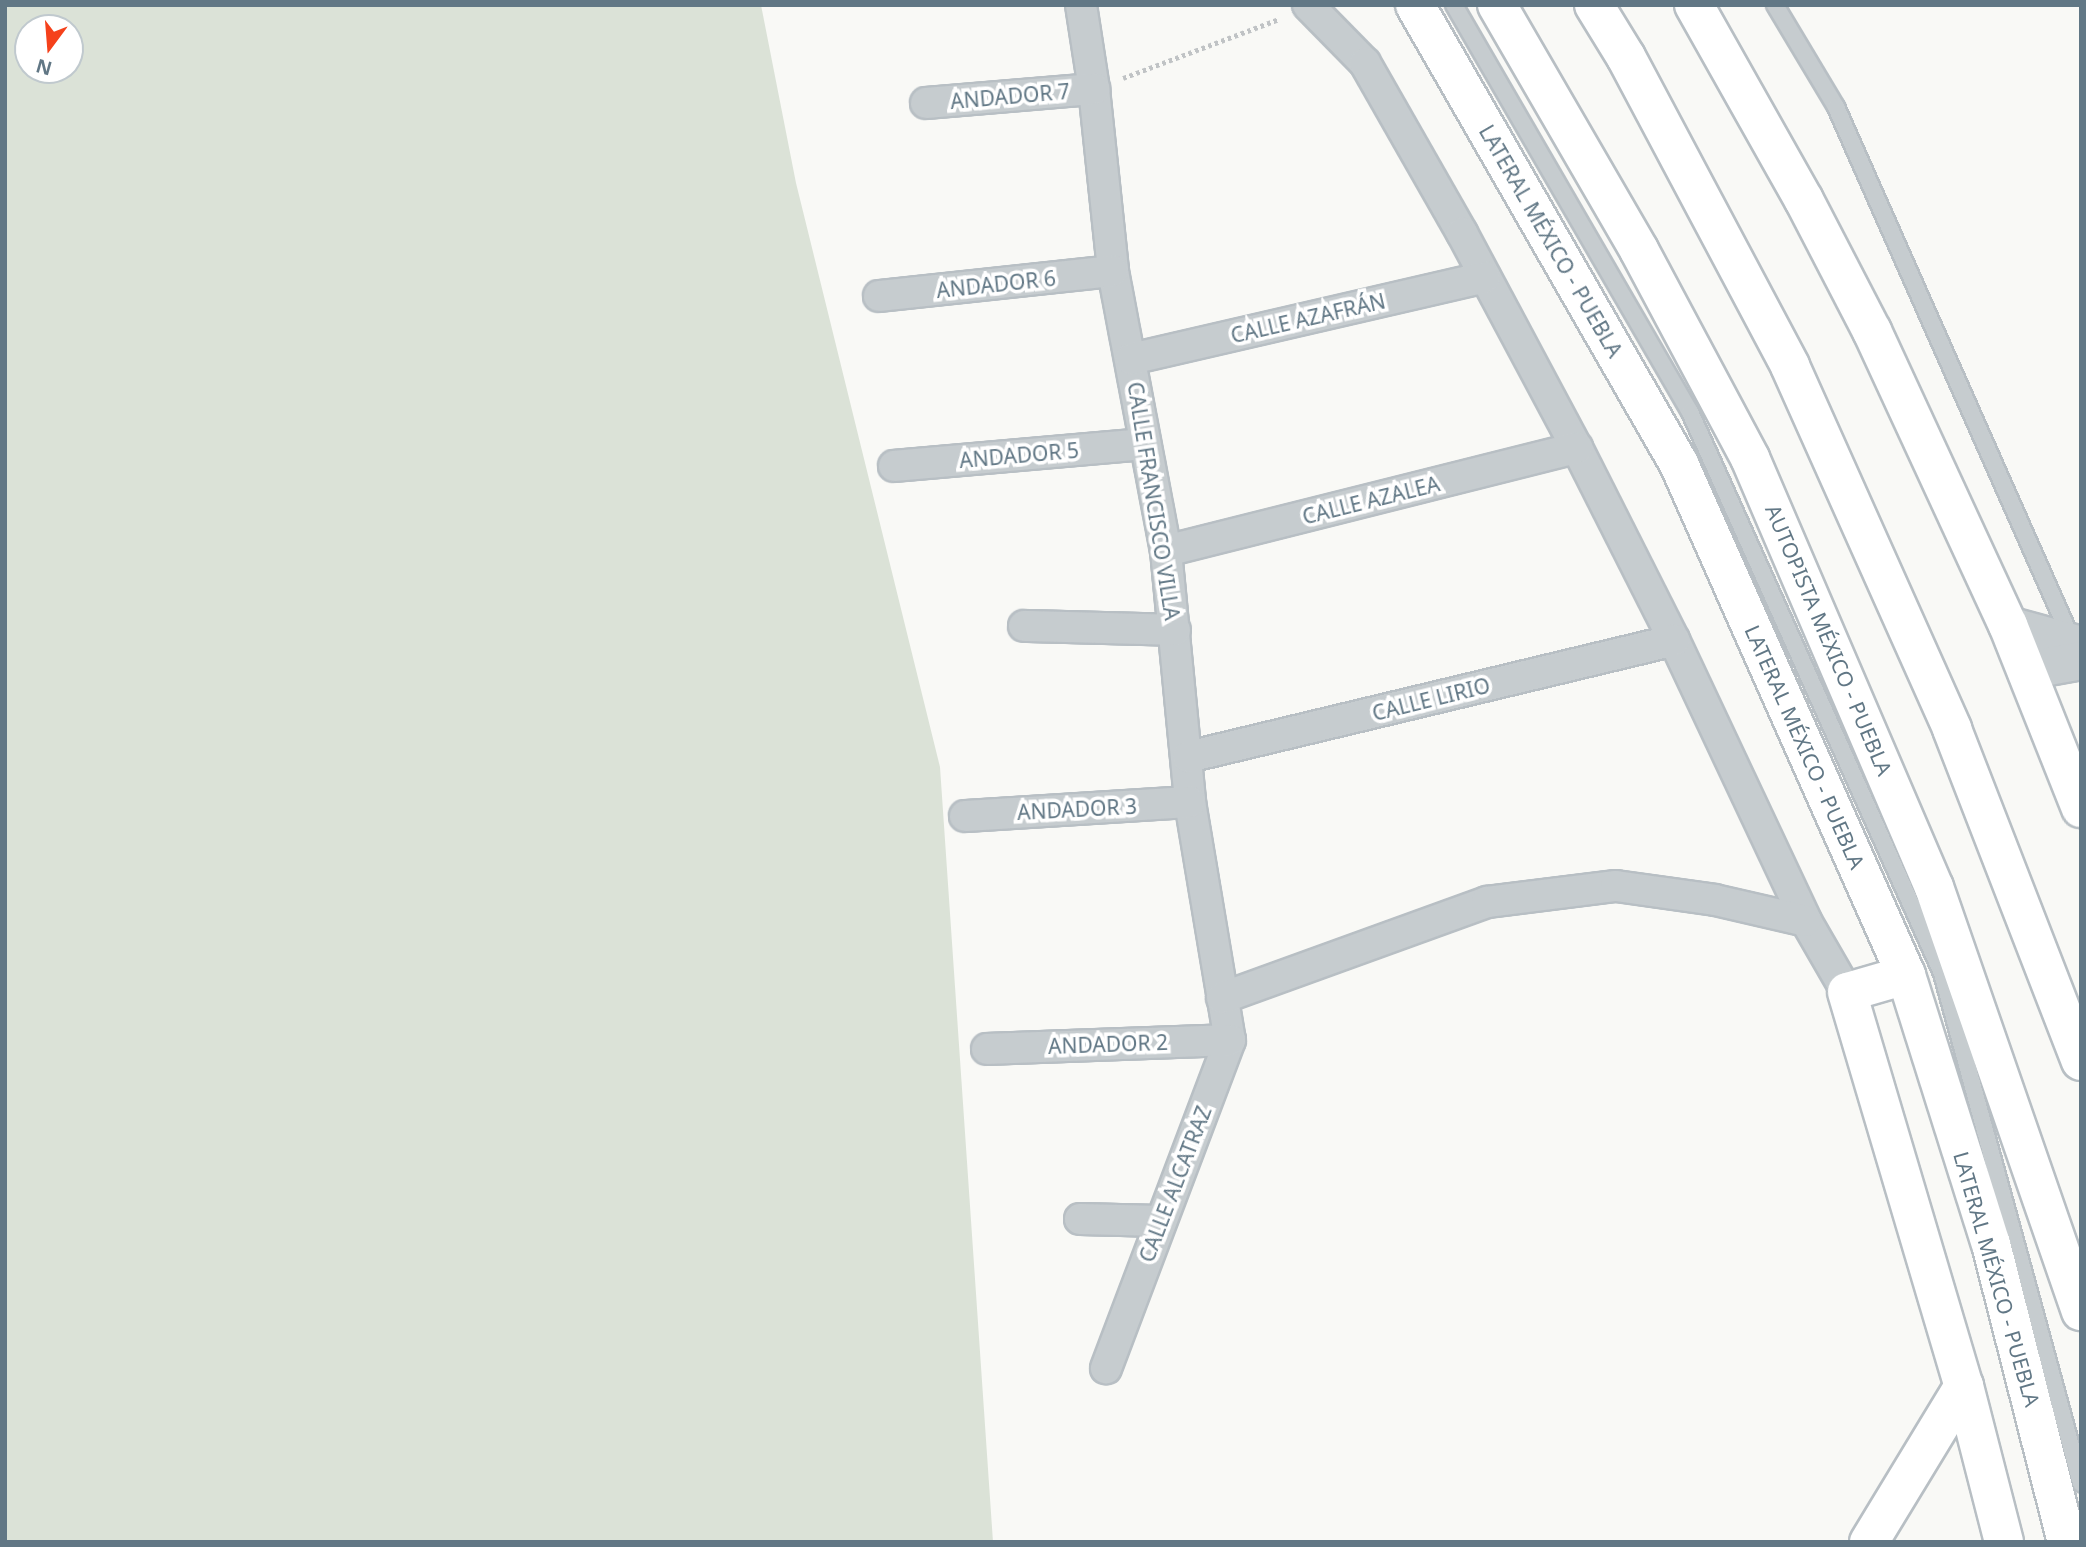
<!DOCTYPE html>
<meta charset="utf-8">
<style>
body{margin:0}
#map{position:relative;width:2086px;height:1547px;overflow:hidden;background:#f9f9f6;font-family:"Noto Sans",sans-serif}
div>[style]{position:absolute}
.green>*{inset:0;background:#dbe2d7}
.path>*{height:4.5px;margin-top:-2.25px;transform-origin:0;background:repeating-linear-gradient(90deg,#c0c3c5 0 3.5px,transparent 0 7px)}
.roads{filter:drop-shadow(2px 0 #b8bfc4) drop-shadow(-2px 0 #b8bfc4) drop-shadow(0 2px #b8bfc4) drop-shadow(0 -2px #b8bfc4)}
.service>*{height:16px;margin:-8px;padding:0 8px;transform-origin:8px;border-radius:8px;background:#c6cccf}
.minor>*{height:30px;margin:-15px;padding:0 15px;transform-origin:15px;border-radius:15px;background:#c6cccf}
.tertiary>*{height:37px;margin:-18.5px;padding:0 18.5px;transform-origin:18.5px;border-radius:18.5px;background:#c6cccf}
.secondary>*{height:38px;margin:-19px;padding:0 19px;transform-origin:19px;border-radius:19px;background:#fff}
.trunk>*{height:38px;margin:-19px;padding:0 19px;transform-origin:19px;border-radius:19px;background:#fff}
.motorway>*{height:38px;margin:-19px;padding:0 19px;transform-origin:19px;border-radius:19px;background:#fff}
span{translate:-50% -50%;white-space:nowrap;text-align:center;line-height:1.15;-webkit-text-stroke:7px #fff;paint-order:stroke}
.street-label{font-size:21px;color:#617785}
.frame{position:absolute;inset:0;border:7px solid #617785;pointer-events:none}
.north{position:absolute;left:14px;top:14px;width:70px;height:70px;box-sizing:border-box;background:#fff;border:2px solid #c0c9ce;border-radius:50%;rotate:196deg;font-size:19px;font-weight:700;line-height:28px;text-align:center;color:#617785}
.north::after{content:'';display:block;margin:auto;width:24px;height:32px;background:#f5411b;clip-path:polygon(50% 0,100% 100%,50% 72%,0 100%)}
</style>
<div id="map">
<div class="green">
<div style="clip-path:polygon(evenodd,5px 5px,761px 5px,796px 183px,940px 767px,993px 1542px,5px 1542px,5px 5px,28px 28px,70px 28px,70px 70px,28px 70px,28px 28px)"></div>
</div>
<div class="path">
<div style="left:1123px;top:78px;width:167px;rotate:-20.7deg"></div>
</div>
<div class="roads">
<div class="service">
<div style="left:1454px;top:5px;width:470px;rotate:59.9deg"></div>
<div style="left:1690px;top:412px;width:615px;rotate:65.81deg"></div>
<div style="left:1942px;top:973px;width:529px;rotate:74.75deg"></div>
<div style="left:1775px;top:5px;width:119px;rotate:59.1deg"></div>
<div style="left:1836px;top:107px;width:581px;rotate:66.13deg"></div>
</div>
<div class="minor">
<div style="left:1081px;top:5px;width:85px;rotate:81.2deg"></div>
<div style="left:1094px;top:89px;width:183px;rotate:84deg"></div>
<div style="left:1113px;top:271px;width:285px;rotate:79.3deg"></div>
<div style="left:1166px;top:551px;width:252px;rotate:84.5deg"></div>
<div style="left:1190px;top:802px;width:241px;rotate:80.5deg"></div>
<div style="left:1230px;top:1040px;width:351px;rotate:110.7deg"></div>
<div style="left:1308px;top:5px;width:81px;rotate:45.5deg"></div>
<div style="left:1365px;top:63px;width:196px;rotate:60.3deg"></div>
<div style="left:1462px;top:233px;width:244px;rotate:61.9deg"></div>
<div style="left:1577px;top:448px;width:215px;rotate:63.2deg"></div>
<div style="left:1674px;top:640px;width:310px;rotate:64.8deg"></div>
<div style="left:1806px;top:921px;width:82px;rotate:60deg"></div>
<div style="left:926px;top:103px;width:169px;rotate:-4.8deg"></div>
<div style="left:879px;top:296px;width:235px;rotate:-6.1deg"></div>
<div style="left:1131px;top:359px;width:363px;rotate:-13deg"></div>
<div style="left:894px;top:466px;width:251px;rotate:-5deg"></div>
<div style="left:1166px;top:551px;width:424px;rotate:-14.1deg"></div>
<div style="left:1024px;top:626px;width:151px;rotate:1.5deg"></div>
<div style="left:1188px;top:757px;width:500px;rotate:-13.5deg"></div>
<div style="left:965px;top:816px;width:225px;rotate:-3.6deg"></div>
<div style="left:1222px;top:998px;width:282px;rotate:-19.9deg"></div>
<div style="left:1487px;top:902px;width:130px;rotate:-7.1deg"></div>
<div style="left:1616px;top:886px;width:100px;rotate:8deg"></div>
<div style="left:1715px;top:900px;width:93px;rotate:13deg"></div>
<div style="left:987px;top:1049px;width:243px;rotate:-2.1deg"></div>
<div style="left:1080px;top:1219px;width:81px;rotate:1.4deg"></div>
</div>
<div class="tertiary">
<div style="left:2008px;top:625px;width:76px;rotate:15.3deg"></div>
<div style="left:2026px;top:670px;width:56px;rotate:-10.3deg"></div>
</div>
<div class="secondary">
<div style="left:1906px;top:975px;width:61px;rotate:163.9deg"></div>
<div style="left:1847px;top:992px;width:411px;rotate:73.5deg"></div>
<div style="left:1964px;top:1386px;width:161px;rotate:75.6deg"></div>
<div style="left:1869px;top:1542px;width:183px;rotate:-58.7deg"></div>
</div>
<div class="trunk">
<div style="left:1415px;top:5px;width:530px;rotate:60.09deg"></div>
<div style="left:1679px;top:464px;width:559px;rotate:66.05deg"></div>
<div style="left:1906px;top:975px;width:282px;rotate:72.5deg"></div>
<div style="left:1991px;top:1244px;width:308px;rotate:75.7deg"></div>
<div style="left:1694px;top:5px;width:224px;rotate:60.6deg"></div>
<div style="left:1804px;top:200px;width:148px;rotate:62.6deg"></div>
<div style="left:1872px;top:331px;width:324px;rotate:65.2deg"></div>
<div style="left:2008px;top:625px;width:197px;rotate:68.3deg"></div>
</div>
<div class="motorway">
<div style="left:1497px;top:5px;width:283px;rotate:59.9deg"></div>
<div style="left:1639px;top:250px;width:236px;rotate:61.9deg"></div>
<div style="left:1750px;top:458px;width:467px;rotate:66.8deg"></div>
<div style="left:1934px;top:887px;width:449px;rotate:70.9deg"></div>
<div style="left:1594px;top:5px;width:61px;rotate:58.4deg"></div>
<div style="left:1626px;top:57px;width:350px;rotate:62deg"></div>
<div style="left:1790px;top:366px;width:398px;rotate:65.9deg"></div>
<div style="left:1952px;top:729px;width:356px;rotate:68.8deg"></div>
</div>
</div>
<div class="street-label">
<span style="left:1010px;top:96px;rotate:-5deg">ANDADOR 7</span>
<span style="left:1551px;top:241px;rotate:60deg">LATERAL MÉXICO - PUEBLA</span>
<span style="left:996px;top:284px;rotate:-6deg">ANDADOR 6</span>
<span style="left:1308px;top:318px;rotate:-13deg">CALLE AZAFRÁN</span>
<span style="left:1019px;top:455px;rotate:-5deg">ANDADOR 5</span>
<span style="left:1371px;top:500px;rotate:-14deg">CALLE AZALEA</span>
<span style="left:1154px;top:501px;rotate:81deg">CALLE FRANCISCO VILLA</span>
<span style="left:1829px;top:640px;rotate:67deg">AUTOPISTA MÉXICO - PUEBLA</span>
<span style="left:1431px;top:699px;rotate:-14deg">CALLE LIRIO</span>
<span style="left:1805px;top:747px;rotate:66deg">LATERAL MÉXICO - PUEBLA</span>
<span style="left:1077px;top:809px;rotate:-3deg">ANDADOR 3</span>
<span style="left:1108px;top:1044px;rotate:-2deg">ANDADOR 2</span>
<span style="left:1175px;top:1184px;rotate:-69deg">CALLE ALCATRAZ</span>
<span style="left:1997px;top:1279px;rotate:74deg">LATERAL MÉXICO - PUEBLA</span>
</div>
<div class="frame"></div>
<div class="north">N</div>
</div>
